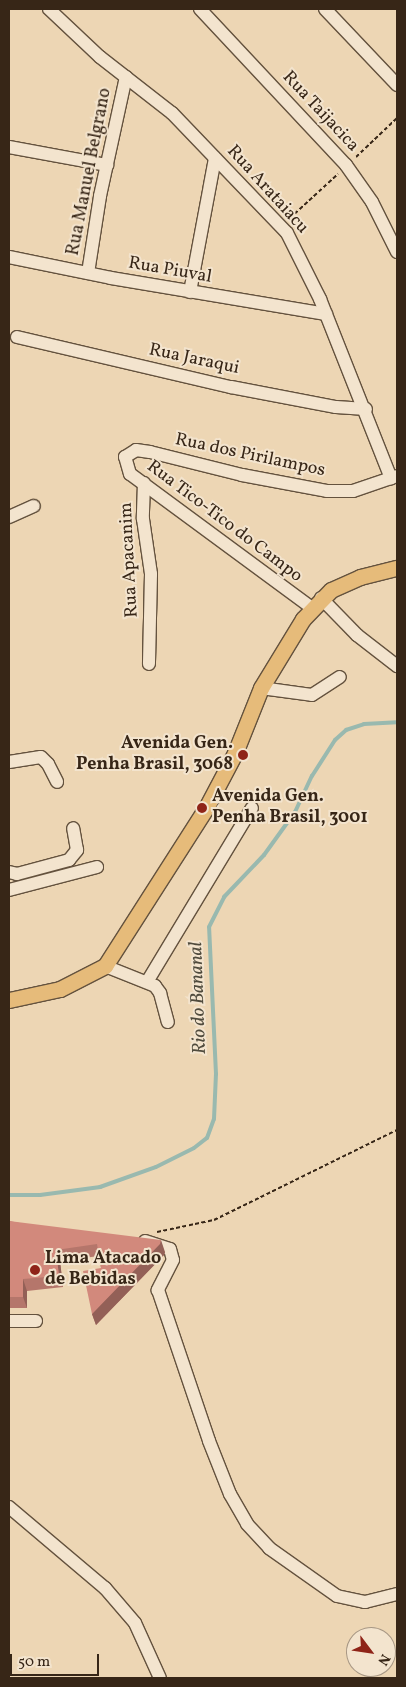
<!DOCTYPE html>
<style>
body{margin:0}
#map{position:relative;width:406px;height:1687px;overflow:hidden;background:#edd6b4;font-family:Vollkorn,serif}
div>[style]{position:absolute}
.stream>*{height:4px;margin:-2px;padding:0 2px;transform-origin:2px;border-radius:2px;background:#99b9af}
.path>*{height:2px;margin-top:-1px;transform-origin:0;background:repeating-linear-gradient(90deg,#372617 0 4px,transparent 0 6.5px)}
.roads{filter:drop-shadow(1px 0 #64523e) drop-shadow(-1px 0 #64523e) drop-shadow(0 1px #64523e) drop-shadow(0 -1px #64523e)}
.minor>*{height:12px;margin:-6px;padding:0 6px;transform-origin:6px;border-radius:6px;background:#f3e4ce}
.major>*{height:15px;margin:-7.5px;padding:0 7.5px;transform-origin:7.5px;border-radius:7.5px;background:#e6bb7a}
.wall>*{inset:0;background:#b5766b}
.shaded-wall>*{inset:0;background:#936057}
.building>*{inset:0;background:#d2897c}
.dots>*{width:14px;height:14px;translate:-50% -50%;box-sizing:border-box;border:2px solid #f3e4ce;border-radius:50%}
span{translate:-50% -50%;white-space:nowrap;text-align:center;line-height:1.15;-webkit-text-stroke:4px #f3e4ce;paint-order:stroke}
.street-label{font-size:18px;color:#372617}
.poi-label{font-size:18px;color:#372617;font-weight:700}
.right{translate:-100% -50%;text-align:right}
.left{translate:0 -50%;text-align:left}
.water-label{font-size:19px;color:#504b3d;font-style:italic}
.frame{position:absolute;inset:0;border:10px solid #372617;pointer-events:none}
.north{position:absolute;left:346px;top:1627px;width:50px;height:50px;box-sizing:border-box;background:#f3e4ce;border:1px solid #a89885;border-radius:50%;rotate:121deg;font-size:14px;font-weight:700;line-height:20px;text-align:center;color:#372617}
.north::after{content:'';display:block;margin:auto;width:18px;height:22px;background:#8f2418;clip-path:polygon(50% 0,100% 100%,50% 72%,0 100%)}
.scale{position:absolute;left:10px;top:1654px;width:89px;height:22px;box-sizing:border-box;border:2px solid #372617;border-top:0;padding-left:6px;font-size:15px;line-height:18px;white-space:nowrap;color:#372617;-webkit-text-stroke:4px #f3e4ce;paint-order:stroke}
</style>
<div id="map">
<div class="stream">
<div style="left:9px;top:1195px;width:31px"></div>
<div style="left:40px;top:1195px;width:61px;rotate:-7.6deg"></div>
<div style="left:100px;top:1187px;width:59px;rotate:-19.7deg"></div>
<div style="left:156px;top:1167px;width:42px;rotate:-26.6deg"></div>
<div style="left:194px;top:1148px;width:16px;rotate:-38deg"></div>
<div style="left:207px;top:1138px;width:20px;rotate:-70deg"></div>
<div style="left:214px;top:1119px;width:45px;rotate:-87.5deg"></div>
<div style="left:216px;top:1074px;width:147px;rotate:-92.7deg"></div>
<div style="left:209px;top:927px;width:34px;rotate:-63deg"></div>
<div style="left:224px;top:897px;width:58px;rotate:-46.4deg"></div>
<div style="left:264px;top:855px;width:53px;rotate:-54.2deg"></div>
<div style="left:295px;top:812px;width:40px;rotate:-65deg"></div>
<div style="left:312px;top:776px;width:43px;rotate:-57.4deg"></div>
<div style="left:335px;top:740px;width:15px;rotate:-42deg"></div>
<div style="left:346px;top:730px;width:19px;rotate:-18deg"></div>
<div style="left:364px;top:724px;width:33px;rotate:-3deg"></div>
</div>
<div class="path">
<div style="left:356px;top:157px;width:57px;rotate:-43.6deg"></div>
<div style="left:290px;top:218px;width:65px;rotate:-42.5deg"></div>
<div style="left:157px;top:1232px;width:58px;rotate:-11.9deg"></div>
<div style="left:214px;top:1220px;width:204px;rotate:-26.2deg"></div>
</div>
<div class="roads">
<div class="minor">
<div style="left:49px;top:9px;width:70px;rotate:43.3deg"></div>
<div style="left:100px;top:57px;width:91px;rotate:37.9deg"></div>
<div style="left:172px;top:113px;width:166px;rotate:46.2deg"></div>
<div style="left:287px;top:233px;width:74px;rotate:63.4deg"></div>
<div style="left:320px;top:299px;width:193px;rotate:68.4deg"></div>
<div style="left:200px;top:9px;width:214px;rotate:46.9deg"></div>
<div style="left:346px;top:165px;width:45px;rotate:54.9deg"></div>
<div style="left:372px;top:202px;width:56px;rotate:63.4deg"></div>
<div style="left:325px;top:9px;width:105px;rotate:46.5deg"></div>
<div style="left:9px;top:147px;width:100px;rotate:10.4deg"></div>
<div style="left:9px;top:257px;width:104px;rotate:11.6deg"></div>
<div style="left:111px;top:278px;width:218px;rotate:9.5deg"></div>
<div style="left:88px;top:273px;width:78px;rotate:-81.1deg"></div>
<div style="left:100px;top:196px;width:122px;rotate:-77.7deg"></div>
<div style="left:190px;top:292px;width:136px;rotate:-79.4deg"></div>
<div style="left:17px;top:337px;width:220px;rotate:13.2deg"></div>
<div style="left:231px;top:387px;width:107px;rotate:10.8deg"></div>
<div style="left:336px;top:407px;width:30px;rotate:4deg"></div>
<div style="left:144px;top:483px;width:36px;rotate:92deg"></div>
<div style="left:143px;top:519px;width:56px;rotate:81.7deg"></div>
<div style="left:151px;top:574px;width:90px;rotate:91.3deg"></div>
<div style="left:9px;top:517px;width:27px;rotate:-24deg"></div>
<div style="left:321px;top:598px;width:52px;rotate:45.8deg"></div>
<div style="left:357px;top:635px;width:51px;rotate:37.8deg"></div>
<div style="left:312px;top:608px;width:226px;rotate:-143.6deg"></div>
<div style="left:130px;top:474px;width:18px;rotate:-106deg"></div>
<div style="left:125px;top:457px;width:13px;rotate:-32deg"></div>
<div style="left:136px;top:450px;width:14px;rotate:8deg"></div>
<div style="left:150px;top:452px;width:95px;rotate:14deg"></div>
<div style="left:242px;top:475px;width:86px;rotate:10.7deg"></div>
<div style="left:327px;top:491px;width:26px"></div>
<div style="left:353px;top:491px;width:46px;rotate:-18.8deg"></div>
<div style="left:261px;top:688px;width:51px;rotate:7.8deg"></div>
<div style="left:312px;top:695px;width:33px;rotate:-33deg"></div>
<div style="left:9px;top:762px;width:32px;rotate:-9deg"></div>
<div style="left:41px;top:757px;width:10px;rotate:45deg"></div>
<div style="left:48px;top:764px;width:20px;rotate:63deg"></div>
<div style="left:9px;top:872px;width:8px;rotate:14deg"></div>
<div style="left:17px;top:874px;width:54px;rotate:-15.1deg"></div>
<div style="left:69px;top:860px;width:13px;rotate:-51deg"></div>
<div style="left:77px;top:850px;width:22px;rotate:-100deg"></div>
<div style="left:9px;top:890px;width:91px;rotate:-14.6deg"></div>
<div style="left:105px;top:966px;width:54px;rotate:21.8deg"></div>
<div style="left:155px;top:986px;width:9px;rotate:54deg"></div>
<div style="left:160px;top:993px;width:30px;rotate:75deg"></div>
<div style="left:147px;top:982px;width:203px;rotate:-58.9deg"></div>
<div style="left:145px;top:1241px;width:26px;rotate:18deg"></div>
<div style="left:170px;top:1249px;width:11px;rotate:75deg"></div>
<div style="left:173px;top:1260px;width:34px;rotate:117deg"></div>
<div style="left:158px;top:1290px;width:159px;rotate:71.3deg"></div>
<div style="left:209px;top:1441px;width:57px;rotate:68.4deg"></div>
<div style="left:230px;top:1494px;width:34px;rotate:60deg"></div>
<div style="left:247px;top:1524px;width:33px;rotate:47deg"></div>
<div style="left:269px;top:1548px;width:83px;rotate:35.2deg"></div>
<div style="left:337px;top:1596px;width:29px;rotate:12deg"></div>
<div style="left:365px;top:1602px;width:33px;rotate:-14deg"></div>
<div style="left:9px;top:1321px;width:27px"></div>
<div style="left:9px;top:1507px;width:126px;rotate:40.2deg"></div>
<div style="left:105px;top:1588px;width:46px;rotate:49.4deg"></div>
<div style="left:135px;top:1623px;width:60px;rotate:65.6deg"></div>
</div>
<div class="major">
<div style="left:9px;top:1000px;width:52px;rotate:-12.2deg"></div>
<div style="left:60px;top:989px;width:51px;rotate:-27.1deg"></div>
<div style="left:105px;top:966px;width:188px;rotate:-57.4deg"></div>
<div style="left:206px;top:808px;width:62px;rotate:-62.2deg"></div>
<div style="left:235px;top:753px;width:70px;rotate:-68.2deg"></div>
<div style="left:261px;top:688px;width:81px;rotate:-58.7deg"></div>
<div style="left:303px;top:619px;width:40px;rotate:-46deg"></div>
<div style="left:331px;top:590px;width:32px;rotate:-24deg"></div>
<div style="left:360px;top:577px;width:38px;rotate:-14deg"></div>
</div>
</div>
<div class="wall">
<div style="clip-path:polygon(9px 1221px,165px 1252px,164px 1255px,96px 1325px,92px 1314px,101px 1268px,99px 1256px,60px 1261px,63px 1287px,27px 1291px,27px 1308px,9px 1308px)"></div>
</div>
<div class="shaded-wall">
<div style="clip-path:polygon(161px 1240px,165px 1252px,164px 1255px,96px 1325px,92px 1314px)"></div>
<div style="clip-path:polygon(56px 1250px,60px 1261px,63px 1287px,59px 1276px)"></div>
<div style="clip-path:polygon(23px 1279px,27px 1291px,27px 1308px,23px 1297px)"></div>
</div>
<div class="building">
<div style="clip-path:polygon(9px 1221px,161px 1240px,160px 1244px,92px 1314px,83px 1271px,101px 1268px,97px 1244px,56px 1250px,59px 1276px,23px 1279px,23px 1297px,9px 1297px)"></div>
</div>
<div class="dots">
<div style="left:243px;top:755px;background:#8f2418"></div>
<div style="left:202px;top:808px;background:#8f2418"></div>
<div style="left:35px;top:1270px;background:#8f2418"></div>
</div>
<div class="street-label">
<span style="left:320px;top:112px;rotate:47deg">Rua Taijacica</span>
<span style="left:90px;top:172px;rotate:-79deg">Rua Manuel Belgrano</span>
<span style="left:267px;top:190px;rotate:48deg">Rua Arataiacu</span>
<span style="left:170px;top:271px;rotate:10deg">Rua Piuval</span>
<span style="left:194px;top:360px;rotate:12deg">Rua Jaraqui</span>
<span style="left:250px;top:456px;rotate:12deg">Rua dos Pirilampos</span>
<span style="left:224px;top:522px;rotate:37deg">Rua Tico-Tico do Campo</span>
<span style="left:130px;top:560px;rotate:-93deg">Rua Apacanim</span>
</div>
<div class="poi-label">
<span class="right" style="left:233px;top:755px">Avenida Gen.<br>Penha Brasil, 3068</span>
<span class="left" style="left:212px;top:808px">Avenida Gen.<br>Penha Brasil, 3001</span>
<span class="left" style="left:45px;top:1270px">Lima Atacado<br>de Bebidas</span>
</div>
<div class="water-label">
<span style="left:199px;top:998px;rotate:-92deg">Rio do Bananal</span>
</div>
<div class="frame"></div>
<div class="north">N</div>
<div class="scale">50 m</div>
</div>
